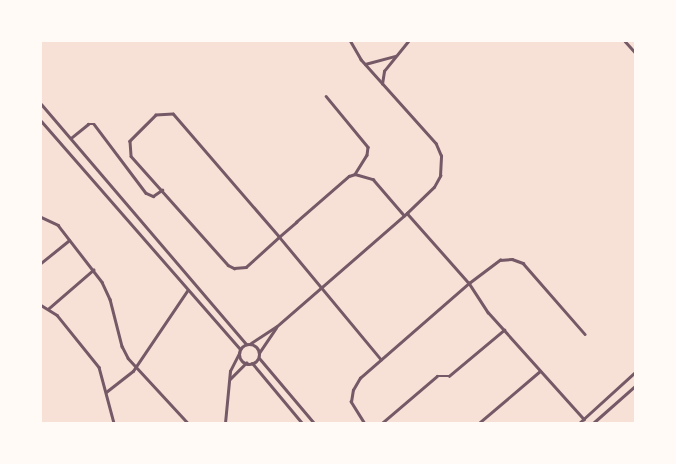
<!DOCTYPE html>
<style>
body{margin:0}
#map{position:relative;width:676px;height:464px;overflow:hidden;background:#f7e1d7;font-family:Literata,serif}
div>[style]{position:absolute}
.minor>*{height:2.5px;margin:-1.25px;padding:0 1.25px;transform-origin:1.25px;border-radius:1.25px;background:#755966}
.tertiary>*{height:3px;margin:-1.5px;padding:0 1.5px;transform-origin:1.5px;border-radius:1.5px;background:#755966}
.tertiary>.ring{margin:-1.5px;padding:0;box-sizing:content-box;background:none;border:3px solid #755966;border-radius:50%}
span{translate:-50% -50%;white-space:nowrap;text-align:center;line-height:1.15;-webkit-text-stroke:3px #fffaf5;paint-order:stroke}
.frame{position:absolute;inset:0;border:42px solid #fffaf5;pointer-events:none}
</style>
<div id="map">
<div class="minor">
<div style="left:625px;top:41px;width:15px;rotate:48deg"></div>
<div style="left:365px;top:64px;width:31px;rotate:-15deg"></div>
<div style="left:382px;top:84px;width:13px;rotate:-81deg"></div>
<div style="left:384px;top:71px;width:38px;rotate:-51deg"></div>
<div style="left:326px;top:96px;width:66px;rotate:50.5deg"></div>
<div style="left:368px;top:147px;width:8px;rotate:97deg"></div>
<div style="left:367px;top:155px;width:22px;rotate:122deg"></div>
<div style="left:71px;top:138px;width:22px;rotate:-39deg"></div>
<div style="left:88px;top:124px;width:6px"></div>
<div style="left:94px;top:124px;width:86px;rotate:53deg"></div>
<div style="left:146px;top:193px;width:8px;rotate:23deg"></div>
<div style="left:153px;top:196px;width:11px;rotate:-34deg"></div>
<div style="left:407px;top:213px;width:94px;rotate:48.5deg"></div>
<div style="left:469px;top:283px;width:35px;rotate:57deg"></div>
<div style="left:488px;top:312px;width:144px;rotate:48.1deg"></div>
<div style="left:41px;top:217px;width:19px;rotate:25deg"></div>
<div style="left:58px;top:225px;width:72px;rotate:52.3deg"></div>
<div style="left:102px;top:282px;width:19px;rotate:65deg"></div>
<div style="left:110px;top:299px;width:49px;rotate:75.7deg"></div>
<div style="left:122px;top:346px;width:13px;rotate:63deg"></div>
<div style="left:128px;top:358px;width:88px;rotate:47.3deg"></div>
<div style="left:41px;top:263px;width:36px;rotate:-39deg"></div>
<div style="left:41px;top:305px;width:19px;rotate:32deg"></div>
<div style="left:57px;top:315px;width:67px;rotate:51.1deg"></div>
<div style="left:99px;top:367px;width:58px;rotate:75deg"></div>
<div style="left:48px;top:309px;width:60px;rotate:-40.9deg"></div>
<div style="left:251px;top:343px;width:30px;rotate:-33deg"></div>
<div style="left:276px;top:327px;width:174px;rotate:-41deg"></div>
<div style="left:407px;top:213px;width:37px;rotate:-44deg"></div>
<div style="left:434px;top:187px;width:13px;rotate:-61deg"></div>
<div style="left:440px;top:176px;width:20px;rotate:-87deg"></div>
<div style="left:441px;top:156px;width:13px;rotate:-113deg"></div>
<div style="left:436px;top:144px;width:113px;rotate:-131.8deg"></div>
<div style="left:361px;top:60px;width:22px;rotate:-120deg"></div>
<div style="left:259px;top:353px;width:30px;rotate:-56deg"></div>
<div style="left:381px;top:360px;width:160px;rotate:-129.7deg"></div>
<div style="left:279px;top:237px;width:162px;rotate:-130.8deg"></div>
<div style="left:173px;top:114px;width:17px;rotate:177deg"></div>
<div style="left:156px;top:115px;width:37px;rotate:135deg"></div>
<div style="left:130px;top:141px;width:15px;rotate:86deg"></div>
<div style="left:131px;top:156px;width:146px;rotate:48.3deg"></div>
<div style="left:228px;top:265px;width:7px;rotate:27deg"></div>
<div style="left:234px;top:268px;width:12px;rotate:-5deg"></div>
<div style="left:246px;top:267px;width:45px;rotate:-42.3deg"></div>
<div style="left:279px;top:237px;width:23px;rotate:-41deg"></div>
<div style="left:296px;top:222px;width:70px;rotate:-41deg"></div>
<div style="left:349px;top:176px;width:6px;rotate:-18deg"></div>
<div style="left:355px;top:174px;width:19px;rotate:16deg"></div>
<div style="left:373px;top:179px;width:48px;rotate:49.3deg"></div>
<div style="left:230px;top:379px;width:23px;rotate:-45deg"></div>
<div style="left:106px;top:392px;width:34px;rotate:-38deg"></div>
<div style="left:133px;top:371px;width:97px;rotate:-56deg"></div>
<div style="left:225px;top:423px;width:52px;rotate:-84.5deg"></div>
<div style="left:230px;top:371px;width:20px;rotate:-63deg"></div>
<div style="left:364px;top:423px;width:25px;rotate:-122deg"></div>
<div style="left:351px;top:402px;width:12px;rotate:-81deg"></div>
<div style="left:353px;top:390px;width:14px;rotate:-60deg"></div>
<div style="left:360px;top:378px;width:145px;rotate:-41.1deg"></div>
<div style="left:469px;top:283px;width:39px;rotate:-37deg"></div>
<div style="left:500px;top:260px;width:12px;rotate:-5deg"></div>
<div style="left:512px;top:259px;width:12px;rotate:20deg"></div>
<div style="left:523px;top:263px;width:94px;rotate:48.9deg"></div>
<div style="left:382px;top:423px;width:72px;rotate:-40.5deg"></div>
<div style="left:437px;top:376px;width:12px"></div>
<div style="left:449px;top:376px;width:72px;rotate:-39.9deg"></div>
<div style="left:479px;top:423px;width:80px;rotate:-40.4deg"></div>
</div>
<div class="tertiary">
<div style="left:41px;top:104px;width:316px;rotate:49.5deg"></div>
<div style="left:41px;top:121px;width:303px;rotate:48.9deg"></div>
<div class="ring" style="left:239px;top:344px;width:17px;height:17px"></div>
<div style="left:259px;top:358px;width:85px;rotate:49.8deg"></div>
<div style="left:252px;top:363px;width:78px;rotate:50.2deg"></div>
<div style="left:579px;top:423px;width:76px;rotate:-42.3deg"></div>
<div style="left:593px;top:423px;width:56px;rotate:-41.4deg"></div>
</div>
<div class="frame"></div>
</div>
